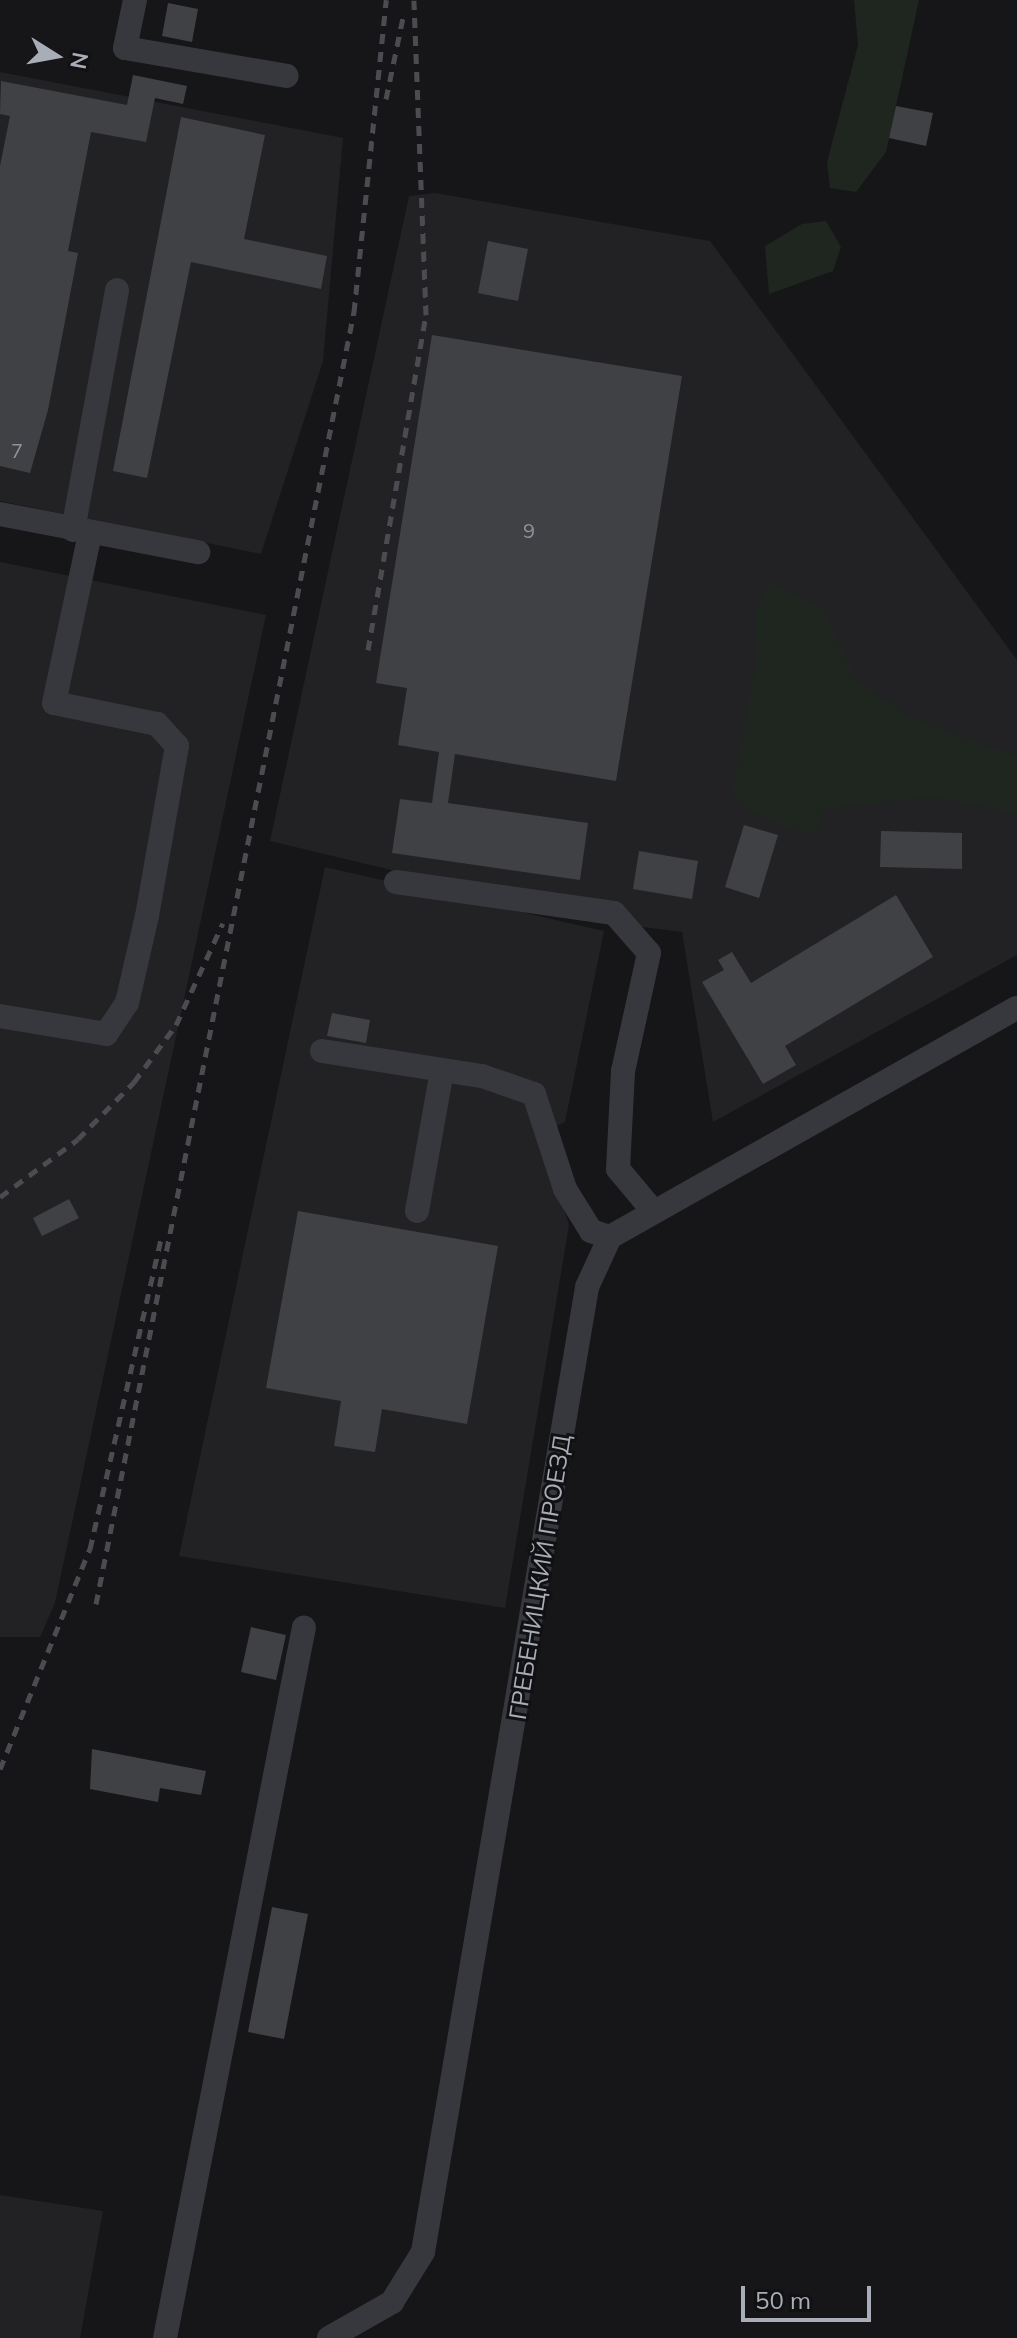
<!DOCTYPE html>
<meta charset="utf-8">
<style>
body{margin:0}
#map{position:relative;width:1017px;height:2338px;overflow:hidden;background:#161618;font-family:Mulish,sans-serif}
div>[style]{position:absolute}
.built>*{inset:0;background:#222225}
.green>*{inset:0;background:#1e261f}
.building>*{inset:0;background:#404145}
.minor>*{height:24px;margin:-12px;padding:0 12px;transform-origin:12px;border-radius:12px;background:#37383d}
.rail>*{height:5px;margin-top:-2.5px;transform-origin:0;background:repeating-linear-gradient(90deg,#4a4c52 0 10px,transparent 0 18px)}
span{translate:-50% -50%;white-space:nowrap;text-align:center;line-height:1.15;-webkit-text-stroke:6px #111113;paint-order:stroke}
.number-label{font-size:20px;color:#8e929b}
.number-label span{-webkit-text-stroke-width:0}
.street-label{font-size:24px;color:#a8adb8}
.north{position:absolute;left:16px;top:16px;width:80px;height:80px;-webkit-text-stroke:6px #111113;paint-order:stroke;rotate:101deg;font-size:22px;font-weight:700;line-height:32px;text-align:center;color:#a8adb8}
.north::after{content:'';display:block;margin:auto;width:28px;height:36px;background:#a8adb8;clip-path:polygon(50% 0,100% 100%,50% 72%,0 100%)}
.scale{position:absolute;left:741px;top:2286px;width:130px;height:36px;box-sizing:border-box;border:4px solid #a8adb8;border-top:0;padding-left:10px;font-size:24px;line-height:28px;white-space:nowrap;color:#a8adb8;-webkit-text-stroke:6px #111113;paint-order:stroke}
</style>
<div id="map">
<div class="built">
<div style="clip-path:polygon(0 72px,343px 138px,323px 361px,261px 554px,0 501px)"></div>
<div style="clip-path:polygon(435px 193px,710px 241px,1017px 660px,1017px 955px,713px 1122px,682px 932px,613px 923px,270px 841px,409px 196px)"></div>
<div style="clip-path:polygon(0 562px,266px 615px,55px 1603px,40px 1637px,0 1637px)"></div>
<div style="clip-path:polygon(325px 867px,604px 931px,565px 1122px,540px 1133px,569px 1225px,505px 1608px,179px 1556px)"></div>
<div style="clip-path:polygon(0 2195px,103px 2211px,80px 2338px,0 2338px)"></div>
</div>
<div class="green">
<div style="clip-path:polygon(854px 0,919px 0,886px 152px,856px 192px,830px 188px,827px 162px,858px 45px)"></div>
<div style="clip-path:polygon(826px 221px,841px 247px,833px 271px,769px 294px,765px 246px,802px 224px)"></div>
<div style="clip-path:polygon(770px 582px,822px 609px,857px 680px,913px 719px,1017px 756px,1017px 814px,932px 797px,824px 809px,817px 831px,800px 833px,740px 805px,732px 790px,757px 658px,755px 614px)"></div>
</div>
<div class="building">
<div style="clip-path:polygon(168px 3px,198px 9px,192px 42px,162px 36px)"></div>
<div style="clip-path:polygon(133px 75px,187px 86px,183px 104px,155px 98px,146px 142px,91px 132px,68px 251px,78px 253px,48px 410px,30px 473px,0 466px,0 166px,10px 116px,0 114px,1px 81px,127px 105px)"></div>
<div style="clip-path:polygon(896px 106px,933px 113px,926px 146px,889px 138px)"></div>
<div style="clip-path:polygon(181px 117px,265px 135px,244px 239px,327px 256px,321px 289px,191px 262px,147px 478px,113px 471px)"></div>
<div style="clip-path:polygon(488px 241px,528px 249px,518px 301px,478px 293px)"></div>
<div style="clip-path:polygon(432px 335px,682px 376px,616px 781px,455px 754px,448px 803px,588px 823px,580px 880px,392px 853px,400px 799px,432px 803px,439px 752px,398px 745px,407px 688px,376px 683px)"></div>
<div style="clip-path:polygon(744px 825px,778px 835px,759px 898px,725px 887px)"></div>
<div style="clip-path:polygon(881px 831px,962px 833px,962px 869px,880px 867px)"></div>
<div style="clip-path:polygon(639px 851px,698px 861px,692px 899px,633px 889px)"></div>
<div style="clip-path:polygon(896px 895px,933px 957px,785px 1046px,796px 1065px,763px 1084px,702px 982px,724px 970px,718px 960px,732px 952px,751px 983px)"></div>
<div style="clip-path:polygon(332px 1013px,370px 1020px,366px 1043px,327px 1036px)"></div>
<div style="clip-path:polygon(69px 1199px,79px 1218px,42px 1236px,33px 1218px)"></div>
<div style="clip-path:polygon(298px 1211px,498px 1246px,467px 1424px,382px 1409px,375px 1452px,334px 1446px,341px 1401px,266px 1388px)"></div>
<div style="clip-path:polygon(251px 1627px,286px 1635px,276px 1680px,241px 1672px)"></div>
<div style="clip-path:polygon(92px 1749px,206px 1771px,201px 1795px,160px 1788px,158px 1802px,90px 1789px)"></div>
<div style="clip-path:polygon(272px 1907px,308px 1914px,284px 2039px,248px 2032px)"></div>
</div>
<div class="minor">
<div style="left:135px;top:0;width:49px;rotate:101.8deg"></div>
<div style="left:125px;top:48px;width:164px;rotate:9.8deg"></div>
<div style="left:0;top:514px;width:202px;rotate:10.9deg"></div>
<div style="left:73px;top:530px;width:244px;rotate:-79.6deg"></div>
<div style="left:396px;top:882px;width:220px;rotate:8.1deg"></div>
<div style="left:614px;top:913px;width:53px;rotate:48.8deg"></div>
<div style="left:649px;top:953px;width:121px;rotate:102.4deg"></div>
<div style="left:623px;top:1071px;width:98px;rotate:92.9deg"></div>
<div style="left:618px;top:1169px;width:56px;rotate:50.1deg"></div>
<div style="left:0;top:1016px;width:108px;rotate:9.6deg"></div>
<div style="left:106px;top:1034px;width:37px;rotate:-56deg"></div>
<div style="left:127px;top:1003px;width:89px;rotate:-77.1deg"></div>
<div style="left:147px;top:916px;width:173px;rotate:-80deg"></div>
<div style="left:177px;top:746px;width:30px;rotate:-132deg"></div>
<div style="left:157px;top:724px;width:105px;rotate:-168.5deg"></div>
<div style="left:54px;top:703px;width:174px;rotate:-78deg"></div>
<div style="left:322px;top:1051px;width:162px;rotate:8.9deg"></div>
<div style="left:482px;top:1076px;width:55px;rotate:19.1deg"></div>
<div style="left:534px;top:1094px;width:100px;rotate:71.9deg"></div>
<div style="left:565px;top:1189px;width:49px;rotate:58.2deg"></div>
<div style="left:591px;top:1231px;width:20px;rotate:18deg"></div>
<div style="left:417px;top:1211px;width:143px;rotate:-79.9deg"></div>
<div style="left:165px;top:2338px;width:724px;rotate:-78.94deg"></div>
<div style="left:329px;top:2338px;width:73px;rotate:-29.7deg"></div>
<div style="left:392px;top:2302px;width:59px;rotate:-58.2deg"></div>
<div style="left:423px;top:2252px;width:979px;rotate:-80.35deg"></div>
<div style="left:587px;top:1287px;width:55px;rotate:-65.3deg"></div>
<div style="left:610px;top:1237px;width:467px;rotate:-29.4deg"></div>
</div>
<div class="rail">
<div style="left:386px;top:99px;width:88px;rotate:-78.2deg"></div>
<div style="left:368px;top:650px;width:340px;rotate:-80.2deg"></div>
<div style="left:426px;top:315px;width:315px;rotate:-92.2deg"></div>
<div style="left:0;top:1197px;width:97px;rotate:-36.6deg"></div>
<div style="left:78px;top:1139px;width:80px;rotate:-45.5deg"></div>
<div style="left:134px;top:1082px;width:71px;rotate:-53.6deg"></div>
<div style="left:176px;top:1025px;width:112px;rotate:-65.3deg"></div>
<div style="left:96px;top:1604px;width:1318px;rotate:-78.71deg"></div>
<div style="left:354px;top:312px;width:314px;rotate:-84.1deg"></div>
<div style="left:0;top:1769px;width:238px;rotate:-67.8deg"></div>
<div style="left:90px;top:1549px;width:319px;rotate:-77.1deg"></div>
</div>
<div class="number-label">
<span style="left:17px;top:450px">7</span>
<span style="left:529px;top:530px">9</span>
</div>
<div class="street-label">
<span style="left:540px;top:1577px;rotate:-81deg">ГРЕБЕНИЦКИЙ ПРОЕЗД</span>
</div>
<div class="north">N</div>
<div class="scale">50 m</div>
</div>
